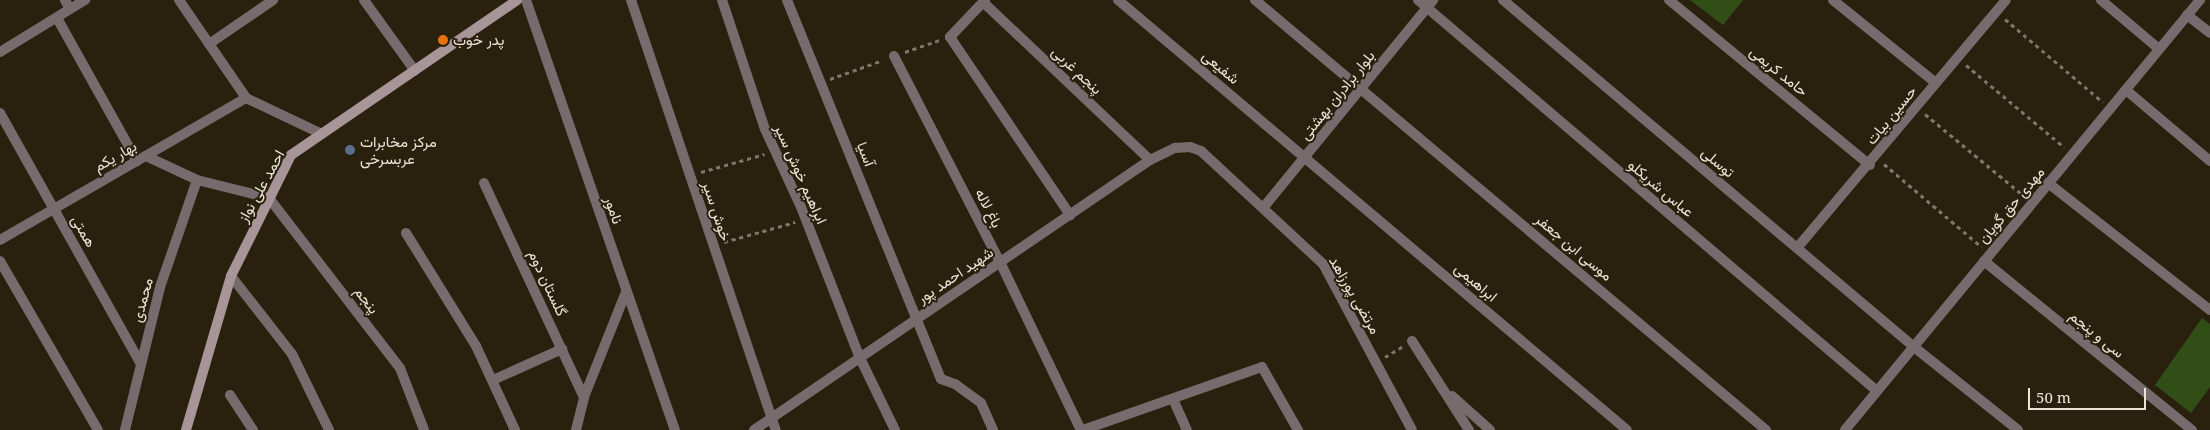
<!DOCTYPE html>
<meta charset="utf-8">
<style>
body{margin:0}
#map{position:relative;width:2210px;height:430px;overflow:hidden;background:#29210e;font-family:"Noto Serif",Vazirmatn,serif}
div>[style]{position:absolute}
.green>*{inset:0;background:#324e17}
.path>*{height:3px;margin-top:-1.5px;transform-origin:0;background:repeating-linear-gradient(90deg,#7e7767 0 4px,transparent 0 8px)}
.minor>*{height:10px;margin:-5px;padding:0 5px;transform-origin:5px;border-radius:5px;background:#776b6d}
.tertiary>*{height:10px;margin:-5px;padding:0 5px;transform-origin:5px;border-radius:5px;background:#776b6d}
.secondary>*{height:10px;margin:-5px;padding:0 5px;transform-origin:5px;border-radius:5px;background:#a89598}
.dots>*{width:14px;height:14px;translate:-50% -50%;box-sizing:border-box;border:2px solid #29210e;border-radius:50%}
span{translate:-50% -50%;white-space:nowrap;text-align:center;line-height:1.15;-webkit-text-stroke:4px #29210e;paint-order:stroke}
.poi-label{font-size:15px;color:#eae5d8}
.left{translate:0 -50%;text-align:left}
.street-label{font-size:15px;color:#eae5d8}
.scale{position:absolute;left:2028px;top:388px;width:118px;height:22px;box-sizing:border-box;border:2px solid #eae5d8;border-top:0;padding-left:6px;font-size:15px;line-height:18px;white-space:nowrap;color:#eae5d8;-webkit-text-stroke:4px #29210e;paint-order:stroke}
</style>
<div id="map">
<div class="green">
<div style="clip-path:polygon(1690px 0,1743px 0,1723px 25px)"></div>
<div style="clip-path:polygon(2202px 318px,2210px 324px,2210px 387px,2191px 413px,2155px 385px)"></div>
</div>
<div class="path">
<div style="left:2005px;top:19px;width:128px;rotate:40.3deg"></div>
<div style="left:905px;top:52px;width:37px;rotate:-19deg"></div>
<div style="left:1966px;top:65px;width:128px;rotate:39.9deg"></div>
<div style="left:830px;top:79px;width:56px;rotate:-19.7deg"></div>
<div style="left:1925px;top:114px;width:129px;rotate:39.6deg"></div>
<div style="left:1884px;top:164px;width:128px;rotate:40.3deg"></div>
<div style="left:701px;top:172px;width:66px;rotate:-15.7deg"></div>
<div style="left:724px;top:242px;width:74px;rotate:-15.7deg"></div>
<div style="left:1385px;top:357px;width:21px;rotate:-31deg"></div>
</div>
<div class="minor">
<div style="left:65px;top:0;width:10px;rotate:61deg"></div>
<div style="left:179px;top:0;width:119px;rotate:55.6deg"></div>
<div style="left:246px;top:98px;width:84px;rotate:25.3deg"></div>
<div style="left:364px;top:0;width:87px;rotate:54.3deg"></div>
<div style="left:526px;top:0;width:455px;rotate:70.9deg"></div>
<div style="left:631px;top:0;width:454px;rotate:71.4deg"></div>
<div style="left:722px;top:0;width:136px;rotate:71.6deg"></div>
<div style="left:765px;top:129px;width:86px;rotate:65.2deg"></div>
<div style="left:801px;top:207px;width:162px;rotate:68.7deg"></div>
<div style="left:860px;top:358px;width:80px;rotate:64.1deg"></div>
<div style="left:787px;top:0;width:409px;rotate:67.9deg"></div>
<div style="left:941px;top:379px;width:15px;rotate:20deg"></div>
<div style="left:955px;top:384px;width:32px;rotate:36deg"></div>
<div style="left:981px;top:403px;width:30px;rotate:66deg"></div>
<div style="left:1118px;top:0;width:666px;rotate:40.19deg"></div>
<div style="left:1255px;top:0;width:668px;rotate:40.08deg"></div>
<div style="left:1418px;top:0;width:603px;rotate:40.43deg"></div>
<div style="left:1503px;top:0;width:538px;rotate:40.17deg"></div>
<div style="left:1914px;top:347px;width:133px;rotate:38.6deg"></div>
<div style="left:1669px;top:0;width:260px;rotate:39.4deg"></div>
<div style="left:1833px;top:0;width:132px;rotate:38.9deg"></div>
<div style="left:2101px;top:0;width:76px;rotate:40.2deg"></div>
<div style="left:983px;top:2px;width:230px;rotate:43.4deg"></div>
<div style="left:2187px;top:15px;width:29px;rotate:38deg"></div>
<div style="left:57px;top:18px;width:164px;rotate:60.8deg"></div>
<div style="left:950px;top:37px;width:215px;rotate:56deg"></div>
<div style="left:209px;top:44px;width:78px;rotate:-34.5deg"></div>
<div style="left:894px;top:56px;width:232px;rotate:62.8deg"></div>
<div style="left:1000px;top:262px;width:187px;rotate:64.3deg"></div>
<div style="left:2126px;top:90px;width:110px;rotate:40.2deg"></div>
<div style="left:0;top:113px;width:288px;rotate:60.7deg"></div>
<div style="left:146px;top:156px;width:56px;rotate:25.2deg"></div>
<div style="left:197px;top:180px;width:74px;rotate:14deg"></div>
<div style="left:269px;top:198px;width:215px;rotate:52.4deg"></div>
<div style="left:400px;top:368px;width:66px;rotate:68.8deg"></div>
<div style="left:484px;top:183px;width:236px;rotate:65deg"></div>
<div style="left:2048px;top:183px;width:206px;rotate:38.1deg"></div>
<div style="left:406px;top:233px;width:133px;rotate:58.2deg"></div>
<div style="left:476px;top:346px;width:93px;rotate:65.1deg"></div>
<div style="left:0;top:240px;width:284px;rotate:-30deg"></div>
<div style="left:0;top:261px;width:195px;rotate:59.9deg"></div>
<div style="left:1984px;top:261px;width:268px;rotate:39.1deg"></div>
<div style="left:231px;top:276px;width:99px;rotate:52deg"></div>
<div style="left:292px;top:354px;width:85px;rotate:64deg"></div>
<div style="left:1412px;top:341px;width:106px;rotate:57.4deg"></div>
<div style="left:493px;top:380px;width:76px;rotate:-24.2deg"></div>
<div style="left:230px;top:395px;width:42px;rotate:56.7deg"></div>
<div style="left:1452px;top:396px;width:51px;rotate:41.8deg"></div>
<div style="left:1173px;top:399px;width:34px;rotate:66deg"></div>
<div style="left:125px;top:430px;width:147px;rotate:-76.2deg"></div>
<div style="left:160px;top:287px;width:113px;rotate:-70.9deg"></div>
<div style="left:576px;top:430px;width:34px;rotate:-76deg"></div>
<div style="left:584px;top:397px;width:113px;rotate:-68.2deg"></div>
<div style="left:1083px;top:430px;width:190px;rotate:-19.4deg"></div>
<div style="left:1262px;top:367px;width:73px;rotate:60.3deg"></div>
</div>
<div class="tertiary">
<div style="left:950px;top:37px;width:51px;rotate:-46.6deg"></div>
<div style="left:0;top:52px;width:100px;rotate:-31.5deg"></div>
<div style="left:1263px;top:208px;width:269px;rotate:-50.7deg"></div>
<div style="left:1797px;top:248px;width:324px;rotate:-49.9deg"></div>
<div style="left:754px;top:430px;width:479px;rotate:-34.3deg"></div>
<div style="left:1150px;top:160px;width:28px;rotate:-26deg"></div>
<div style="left:1175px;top:148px;width:15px;rotate:-4deg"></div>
<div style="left:1190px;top:147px;width:12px;rotate:20deg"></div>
<div style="left:1201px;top:151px;width:166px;rotate:42.8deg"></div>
<div style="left:1323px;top:264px;width:188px;rotate:61.8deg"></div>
<div style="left:1845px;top:430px;width:558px;rotate:-50.46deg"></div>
</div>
<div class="secondary">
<div style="left:186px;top:430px;width:160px;rotate:-73.7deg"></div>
<div style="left:231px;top:276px;width:135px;rotate:-63.6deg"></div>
<div style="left:291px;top:155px;width:274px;rotate:-34.4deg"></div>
</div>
<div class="dots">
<div style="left:443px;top:40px;background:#e8710a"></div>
<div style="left:350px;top:150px;background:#5c6f8a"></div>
</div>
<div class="poi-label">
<span class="left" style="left:453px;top:40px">پدر خوب</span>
<span class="left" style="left:360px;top:150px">مرکز مخابرات<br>عربسرخی</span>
</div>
<div class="street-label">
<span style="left:1221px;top:67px;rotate:40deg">شفیعی</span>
<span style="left:1077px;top:70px;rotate:43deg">پنجم غربی</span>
<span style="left:1779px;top:71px;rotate:39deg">حامد کریمی</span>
<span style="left:1337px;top:95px;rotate:-51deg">بلوار برادران بهشتی</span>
<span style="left:1891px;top:115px;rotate:-51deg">حسین بیات</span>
<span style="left:866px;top:154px;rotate:69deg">آسیا</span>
<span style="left:115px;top:156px;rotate:-30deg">بهار یکم</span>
<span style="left:1718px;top:162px;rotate:40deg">توسلی</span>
<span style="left:801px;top:174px;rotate:66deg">ابراهیم خوش سیر</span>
<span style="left:261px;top:186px;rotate:-61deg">احمد علی نواز</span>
<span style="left:1661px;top:188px;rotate:40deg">عباس شریکلو</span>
<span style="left:2011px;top:205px;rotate:-50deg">مهدی حق گویان</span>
<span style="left:989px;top:208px;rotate:63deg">باغ لاله</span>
<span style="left:614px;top:210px;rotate:71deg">نامور</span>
<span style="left:717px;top:211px;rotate:72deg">خوش سیر</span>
<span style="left:84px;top:231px;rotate:60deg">همتی</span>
<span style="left:1574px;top:247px;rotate:40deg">موسی ابن جعفر</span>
<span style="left:955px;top:275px;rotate:-34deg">شهید احمد پور</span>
<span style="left:1476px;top:282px;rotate:40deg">ابراهیمی</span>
<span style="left:548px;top:283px;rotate:65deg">گلستان دوم</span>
<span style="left:1355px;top:295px;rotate:60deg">مرتضی پورزاهد</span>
<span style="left:142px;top:300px;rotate:-75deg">محمدی</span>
<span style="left:367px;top:300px;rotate:53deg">پنجم</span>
<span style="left:2097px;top:334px;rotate:39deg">سی و پنجم</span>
</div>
<div class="scale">50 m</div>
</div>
